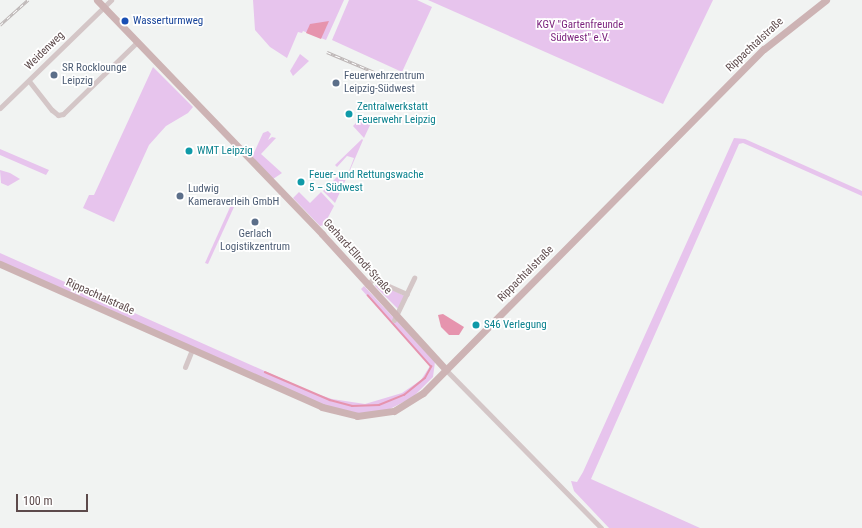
<!DOCTYPE html>
<meta charset="utf-8">
<style>
body{margin:0}
#map{position:relative;width:862px;height:528px;overflow:hidden;background:#f1f3f2;font-family:"Roboto Condensed",sans-serif}
div>[style]{position:absolute}
.green>*{inset:0;background:#e7c4ed}
.water>*{inset:0;background:#e694ae}
.stream>*{height:1.5px;margin:-0.75px;padding:0 0.75px;transform-origin:0.75px;border-radius:0.75px;background:#e694ae}
.minor>*{height:5px;margin:-2.5px;padding:0 2.5px;transform-origin:2.5px;border-radius:2.5px;background:#d4c6c7}
.major>*{height:7px;margin:-3.5px;padding:0 3.5px;transform-origin:3.5px;border-radius:3.5px;background:#cdb3b4}
.rail>*{height:3px;margin-top:-1.5px;transform-origin:0;background:repeating-linear-gradient(90deg,#fff 0 4.5px,#bbb4b4 0 9px);box-sizing:border-box;border-block:1px solid #bbb4b4}
.dots>*{width:11px;height:11px;translate:-50% -50%;box-sizing:border-box;border:2px solid #fff;border-radius:50%}
span{translate:-50% -50%;white-space:nowrap;text-align:center;line-height:1.15;-webkit-text-stroke:3.5px #fff;paint-order:stroke}
.transit-label{font-size:11px;color:#164399}
.left{translate:0 -50%;text-align:left}
.park-label{font-size:11px;color:#791f7b}
.street-label{font-size:11px;color:#5d4a4b}
.service-label{font-size:11px;color:#4e5e75}
.culture-label{font-size:11px;color:#0d838f}
.scale{position:absolute;left:16px;top:494px;width:72px;height:18px;box-sizing:border-box;border:2px solid #5d4a4b;border-top:0;padding-left:5px;font-size:12px;line-height:14px;white-space:nowrap;color:#5d4a4b;-webkit-text-stroke:3px #fff;paint-order:stroke}
</style>
<div id="map">
<div class="green">
<div style="clip-path:polygon(253px 0,344px 0,326px 40px,303px 31px,302px 33px,298px 32px,287px 58px,270px 47px,255px 30px)"></div>
<div style="clip-path:polygon(349px 0,417px 0,432px 7px,402px 72px,332px 40px)"></div>
<div style="clip-path:polygon(428px 0,713px 0,663px 104px)"></div>
<div style="clip-path:polygon(300px 54px,309px 61px,293px 76px,290px 71px)"></div>
<div style="clip-path:polygon(153px 67px,193px 107px,188px 113px,166px 126px,149px 145px,114px 222px,83px 208px,89px 195px,94px 195px)"></div>
<div style="clip-path:polygon(363px 116px,371px 123px,364px 138px,353px 126px)"></div>
<div style="clip-path:polygon(268px 131px,271px 134px,268px 140px,272px 137px,276px 138px,261px 154px,282px 173px,273px 179px,252px 157px,263px 133px)"></div>
<div style="clip-path:polygon(734px 138px,745px 139px,862px 191px,862px 196px,743px 143px,739px 144px,591px 479px,700px 528px,609px 528px,574px 491px,571px 481px,577px 482px,583px 472px)"></div>
<div style="clip-path:polygon(362px 139px,363px 140px,347px 177px,343px 172px,349px 171px,354px 158px,347px 156px,337px 167px,335px 165px)"></div>
<div style="clip-path:polygon(0 149px,49px 170px,46px 175px,0 155px)"></div>
<div style="clip-path:polygon(0 170px,10px 173px,20px 179px,8px 186px,1px 183px)"></div>
<div style="clip-path:polygon(341px 173px,346px 179px,335px 203px,323px 191px)"></div>
<div style="clip-path:polygon(299px 192px,310px 203px,321px 192px,334px 206px,324px 225px,320px 226px,293px 198px)"></div>
<div style="clip-path:polygon(231px 205px,234px 207px,208px 264px,205px 263px)"></div>
<div style="clip-path:polygon(0 253px,314px 393px,332px 399px,365px 404px,402px 393px,421px 380px,430px 366px,361px 289px,364px 286px,435px 362px,433px 377px,413px 397px,390px 409px,374px 413px,355px 413px,329px 407px,0 262px)"></div>
<div style="clip-path:polygon(377px 283px,405px 296px,399px 310px,375px 286px)"></div>
</div>
<div class="water">
<div style="clip-path:polygon(329px 21px,321px 39px,306px 33px,310px 24px)"></div>
<div style="clip-path:polygon(443px 314px,464px 327px,459px 335px,449px 335px,441px 327px,438px 315px)"></div>
</div>
<div class="stream">
<div style="left:265px;top:372px;width:71px;rotate:23.3deg"></div>
<div style="left:330px;top:400px;width:23px;rotate:15deg"></div>
<div style="left:352px;top:406px;width:27px;rotate:-2deg"></div>
<div style="left:379px;top:405px;width:27px;rotate:-22deg"></div>
<div style="left:404px;top:395px;width:27px;rotate:-39deg"></div>
<div style="left:425px;top:378px;width:13px;rotate:-61deg"></div>
<div style="left:431px;top:367px;width:95px;rotate:-131.6deg"></div>
</div>
<div class="minor">
<div style="left:29px;top:81px;width:37px;rotate:52deg"></div>
<div style="left:52px;top:110px;width:8px;rotate:40deg"></div>
<div style="left:58px;top:115px;width:5px;rotate:-11deg"></div>
<div style="left:63px;top:114px;width:103px;rotate:-44.2deg"></div>
<div style="left:0;top:108px;width:155px;rotate:-44.2deg"></div>
<div style="left:367px;top:285px;width:8px;rotate:-45deg"></div>
<div style="left:373px;top:279px;width:37px;rotate:24deg"></div>
<div style="left:394px;top:320px;width:47px;rotate:-64.5deg"></div>
<div style="left:185px;top:367px;width:18px;rotate:-68deg"></div>
<div style="left:446px;top:370px;width:221px;rotate:45.5deg"></div>
</div>
<div class="major">
<div style="left:97px;top:0;width:325px;rotate:46.1deg"></div>
<div style="left:322px;top:234px;width:184px;rotate:47.6deg"></div>
<div style="left:0;top:264px;width:352px;rotate:23.9deg"></div>
<div style="left:322px;top:407px;width:36px;rotate:14deg"></div>
<div style="left:357px;top:416px;width:37px;rotate:-8deg"></div>
<div style="left:394px;top:411px;width:34px;rotate:-32deg"></div>
<div style="left:423px;top:393px;width:484px;rotate:-45.3deg"></div>
<div style="left:764px;top:49px;width:79px;rotate:-38.3deg"></div>
</div>
<div class="rail">
<div style="left:0;top:25px;width:38px;rotate:-42deg"></div>
<div style="left:327px;top:52px;width:56px;rotate:22.9deg"></div>
</div>
<div class="dots">
<div style="left:125px;top:21px;background:#1a4fb4"></div>
<div style="left:54px;top:75px;background:#5c6f8a"></div>
<div style="left:336px;top:83px;background:#5c6f8a"></div>
<div style="left:349px;top:114px;background:#0f9aa8"></div>
<div style="left:189px;top:151px;background:#0f9aa8"></div>
<div style="left:301px;top:182px;background:#0f9aa8"></div>
<div style="left:180px;top:196px;background:#5c6f8a"></div>
<div style="left:255px;top:222px;background:#5c6f8a"></div>
<div style="left:476px;top:325px;background:#0f9aa8"></div>
</div>
<div class="transit-label">
<span class="left" style="left:133px;top:21px">Wasserturmweg</span>
</div>
<div class="park-label">
<span style="left:580px;top:32px">KGV "Gartenfreunde<br>Südwest" e.V.</span>
</div>
<div class="street-label">
<span style="left:755px;top:45px;rotate:-43deg">Rippachtalstraße</span>
<span style="left:45px;top:51px;rotate:-44deg">Weidenweg</span>
<span style="left:357px;top:257px;rotate:48deg">Gerhard-Ellrodt-Straße</span>
<span style="left:526px;top:274px;rotate:-45deg">Rippachtalstraße</span>
<span style="left:100px;top:297px;rotate:24deg">Rippachtalstraße</span>
</div>
<div class="service-label">
<span class="left" style="left:62px;top:75px">SR Rocklounge<br>Leipzig</span>
<span class="left" style="left:344px;top:83px">Feuerwehrzentrum<br>Leipzig-Südwest</span>
<span class="left" style="left:188px;top:196px">Ludwig<br>Kameraverleih GmbH</span>
<span style="left:255px;top:241px">Gerlach<br>Logistikzentrum</span>
</div>
<div class="culture-label">
<span class="left" style="left:357px;top:114px">Zentralwerkstatt<br>Feuerwehr Leipzig</span>
<span class="left" style="left:197px;top:151px">WMT Leipzig</span>
<span class="left" style="left:309px;top:182px">Feuer- und Rettungswache<br>5 – Südwest</span>
<span class="left" style="left:484px;top:325px">S46 Verlegung</span>
</div>
<div class="scale">100 m</div>
</div>
